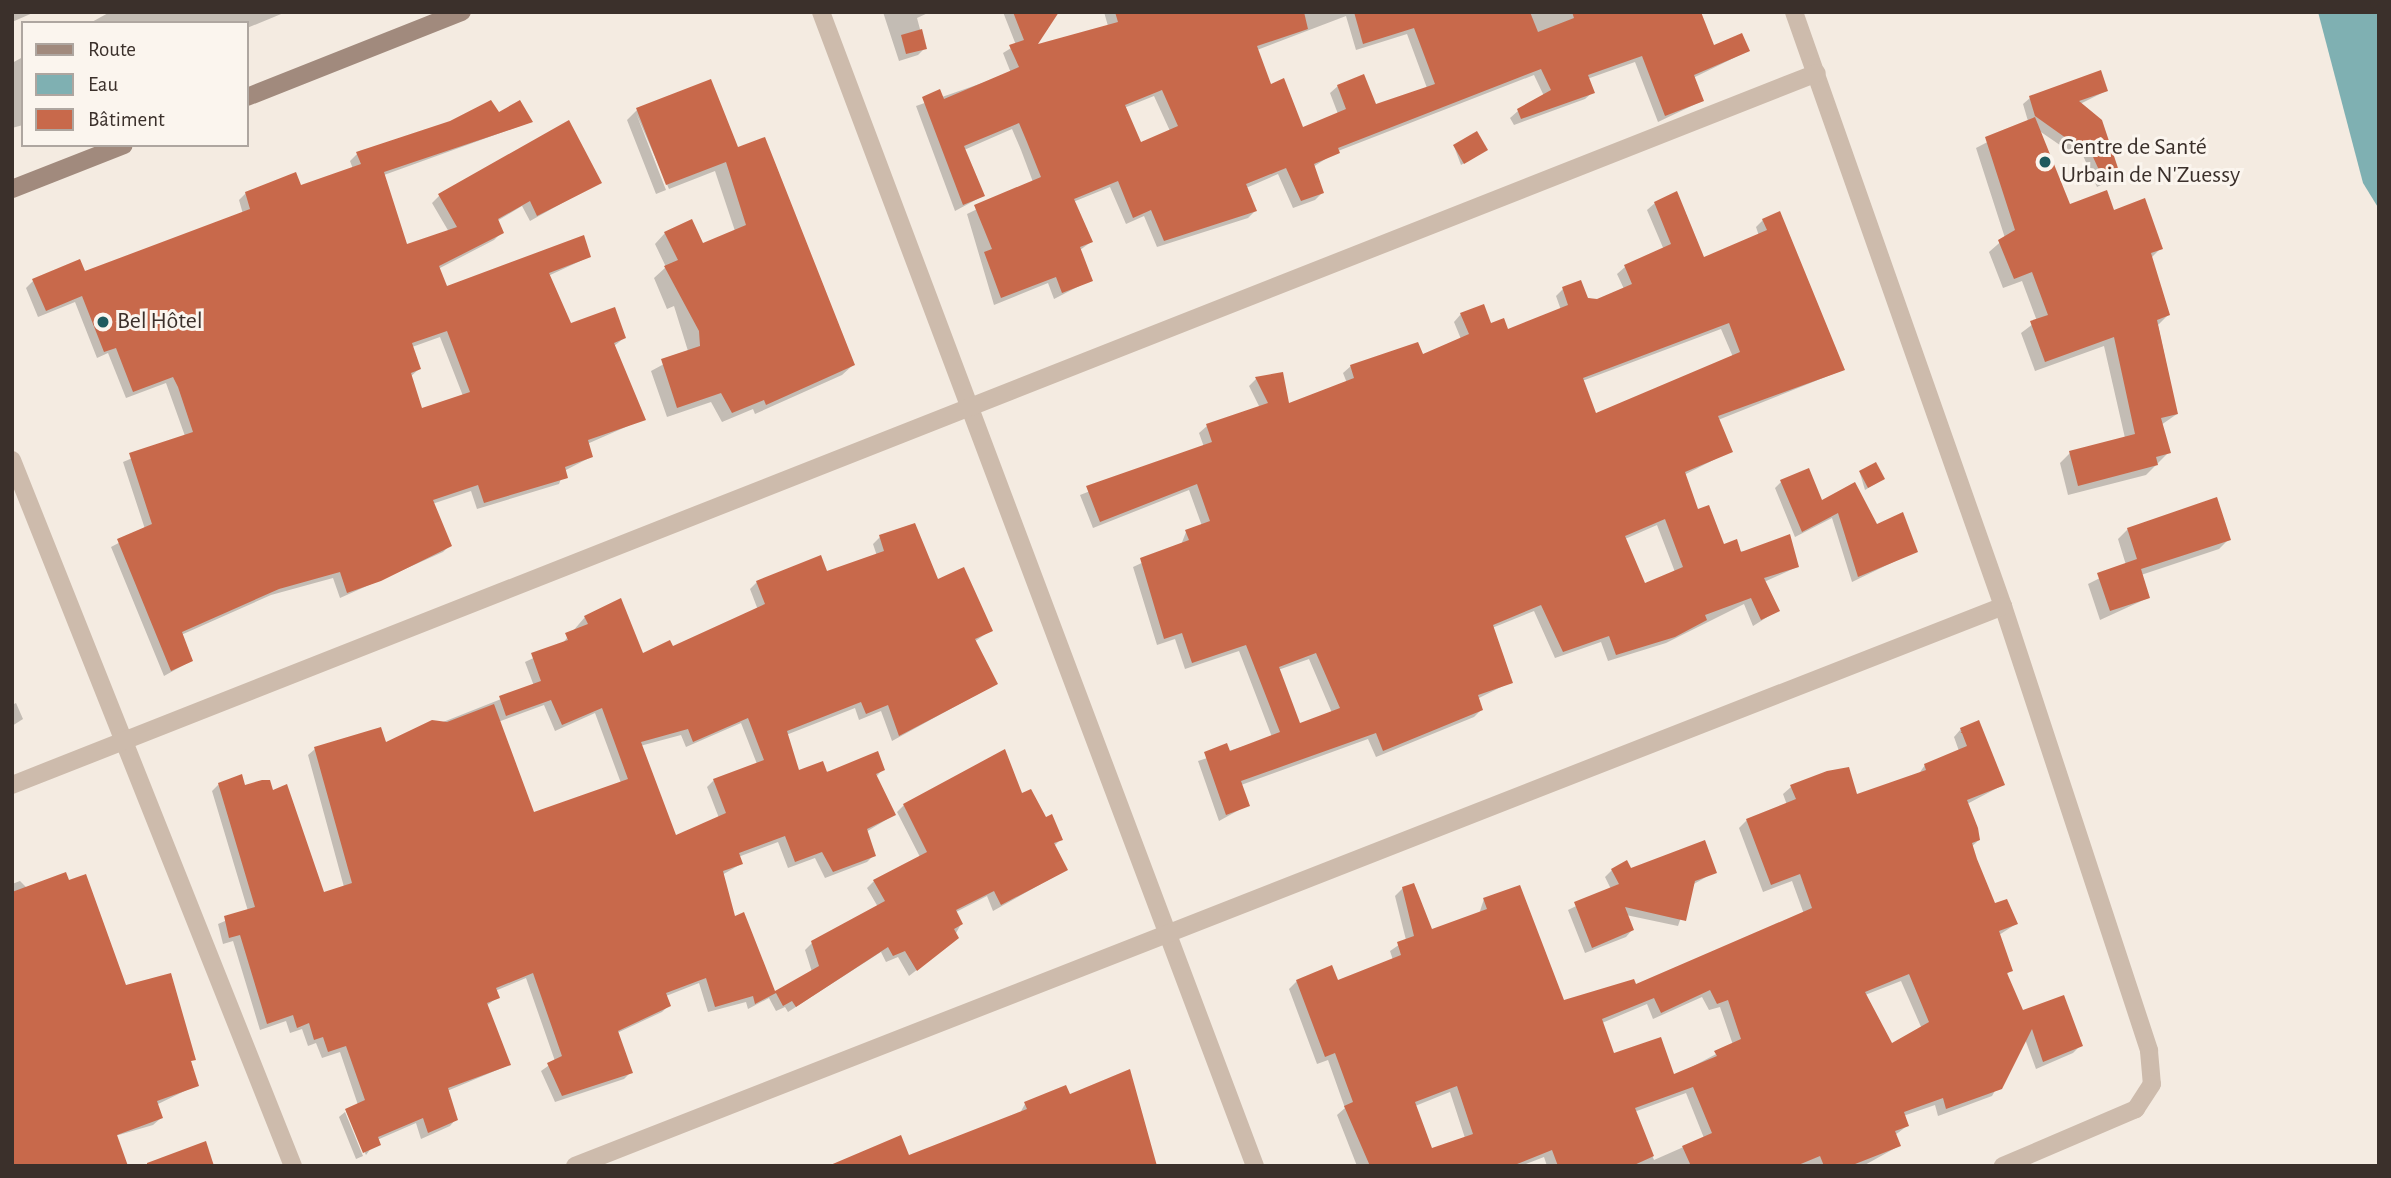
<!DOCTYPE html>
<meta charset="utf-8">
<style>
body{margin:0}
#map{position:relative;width:2391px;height:1178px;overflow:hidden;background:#f4ebe1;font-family:"Alegreya Sans",sans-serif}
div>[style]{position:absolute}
.water>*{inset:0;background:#7fb0b2}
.shadow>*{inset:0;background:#0003}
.building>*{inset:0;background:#c8694b}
.street>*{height:18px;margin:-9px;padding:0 9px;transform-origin:9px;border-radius:9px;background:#cdbbac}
.secondary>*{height:18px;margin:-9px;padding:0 9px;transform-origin:9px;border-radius:9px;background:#a18a7d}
.dots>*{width:19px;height:19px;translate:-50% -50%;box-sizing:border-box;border:4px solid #fbf5ee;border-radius:50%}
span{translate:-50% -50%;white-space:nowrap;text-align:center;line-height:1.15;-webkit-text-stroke:6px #fbf5ee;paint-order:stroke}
.poi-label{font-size:24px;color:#3b302b}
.left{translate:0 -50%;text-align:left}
.frame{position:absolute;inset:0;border:14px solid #3b302b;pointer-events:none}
.legend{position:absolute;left:21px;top:21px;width:228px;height:126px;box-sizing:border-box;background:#fbf5ee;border:2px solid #aea6a0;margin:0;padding:9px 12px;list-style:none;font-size:21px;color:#3b302b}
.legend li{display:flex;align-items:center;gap:14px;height:35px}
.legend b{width:35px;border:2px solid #aea6a0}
</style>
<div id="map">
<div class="water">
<div style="clip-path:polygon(2318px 12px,2379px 12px,2379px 209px,2363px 183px)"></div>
</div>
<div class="shadow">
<div style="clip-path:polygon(12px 12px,35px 12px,12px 22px)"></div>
<div style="clip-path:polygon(110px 12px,286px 12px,247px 28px,247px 23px,90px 23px)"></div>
<div style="clip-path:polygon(883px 12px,930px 12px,917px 18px,925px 48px,918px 55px,899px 61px)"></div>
<div style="clip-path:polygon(evenodd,1003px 12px,1047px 12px,1034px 47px,1108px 26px,1104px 12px,1700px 12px,1713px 47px,1748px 51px,1693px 78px,1702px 101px,1658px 122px,1635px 62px,1587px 79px,1593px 92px,1585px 99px,1514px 125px,1510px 118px,1518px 111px,1544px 96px,1534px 75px,1338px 151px,1313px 167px,1322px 193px,1315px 200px,1293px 208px,1278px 174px,1246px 188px,1255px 211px,1248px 218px,1157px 247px,1144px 216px,1126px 224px,1110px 187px,1073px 202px,1091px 242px,1080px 250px,1091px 280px,1054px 299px,1048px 283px,994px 305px,967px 214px,1033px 182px,1021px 150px,1012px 129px,964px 150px,983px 196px,955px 211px,916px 106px,1011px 73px,1003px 53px,1016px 45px,1003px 12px,1346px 16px,1356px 50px,1407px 34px,1427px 88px,1375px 106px,1338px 86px,1330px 93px,1338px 114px,1302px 129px,1270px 86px,1257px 50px,1346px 16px,1003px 12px,1154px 96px,1170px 131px,1140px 144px,1124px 108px,1154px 96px)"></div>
<div style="clip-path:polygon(23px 57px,23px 125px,12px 128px,12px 63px)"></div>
<div style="clip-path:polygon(2106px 91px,2080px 104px,2118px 174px,2111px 180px,2097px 187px,2081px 151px,2073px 154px,2038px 130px,2068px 206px,2113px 212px,2161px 248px,2151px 258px,2168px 315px,2158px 325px,2177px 414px,2161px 425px,2169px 452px,2146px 475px,2068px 495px,2060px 463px,2070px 453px,2125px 438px,2104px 346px,2035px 371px,2021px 333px,2037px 321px,2022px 281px,2003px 288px,1989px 252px,2005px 238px,1976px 148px,2028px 121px,2023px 104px,2030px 98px)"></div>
<div style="clip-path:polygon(637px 110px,736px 149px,853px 365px,842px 375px,755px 414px,753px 409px,722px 422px,711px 402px,667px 417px,651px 371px,688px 351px,674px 306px,667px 309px,654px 278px,666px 267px,655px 244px,665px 233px,702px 245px,735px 231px,715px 171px,669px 189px,636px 113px,666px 190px,656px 194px,627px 120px)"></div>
<div style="clip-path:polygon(evenodd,498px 115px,531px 122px,384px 175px,406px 246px,449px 232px,432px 203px,439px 196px,600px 182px,530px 221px,522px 206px,497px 221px,501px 233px,494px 240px,438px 269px,446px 288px,589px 257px,548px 276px,570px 325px,624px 338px,614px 346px,644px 419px,587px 444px,591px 457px,564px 471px,559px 484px,477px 509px,471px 491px,432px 504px,450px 545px,443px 552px,340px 598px,333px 578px,271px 595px,181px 635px,191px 661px,164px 676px,111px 547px,145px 529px,123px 462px,185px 436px,166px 383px,126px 398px,108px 353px,97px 358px,75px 302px,38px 317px,26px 288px,33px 281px,84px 274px,243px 214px,239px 200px,246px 193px,300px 187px,353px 169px,350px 161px,357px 154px,498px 115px,440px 337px,463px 396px,421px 410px,410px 377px,419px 369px,412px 347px,440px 337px)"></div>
<div style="clip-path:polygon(1454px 146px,1486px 150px,1461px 165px)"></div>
<div style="clip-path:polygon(evenodd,1655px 203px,1703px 260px,1759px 236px,1756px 227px,1763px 220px,1843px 370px,1718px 420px,1731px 451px,1684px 475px,1697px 511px,1723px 546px,1797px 567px,1764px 582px,1777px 611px,1753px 626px,1744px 604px,1666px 643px,1608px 661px,1601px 642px,1555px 658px,1534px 611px,1492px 628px,1511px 682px,1477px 699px,1481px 710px,1474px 717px,1376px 757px,1368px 739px,1241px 785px,1248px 805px,1219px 821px,1198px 761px,1272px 737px,1239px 651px,1185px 669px,1175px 639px,1157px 645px,1133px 567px,1181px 545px,1186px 532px,1202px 526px,1189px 490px,1093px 528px,1080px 495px,1204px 447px,1199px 433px,1207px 426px,1260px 408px,1249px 386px,1256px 379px,1281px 374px,1288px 405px,1347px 383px,1343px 373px,1351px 366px,1422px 357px,1461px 339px,1454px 322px,1461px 314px,1507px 331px,1561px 310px,1556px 296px,1563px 289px,1597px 301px,1624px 289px,1617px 274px,1625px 267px,1664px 250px,1647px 210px,1655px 203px,1721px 329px,1733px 357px,1595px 416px,1582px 381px,1721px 329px,1655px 203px,1657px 525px,1675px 572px,1644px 585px,1625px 539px,1657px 525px,1655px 203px,1309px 659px,1332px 713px,1299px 725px,1278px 670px,1309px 659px)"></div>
<div style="clip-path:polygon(1860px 473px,1880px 481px,1865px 490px)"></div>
<div style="clip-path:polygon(1781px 482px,1876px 526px,1916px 551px,1852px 582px,1832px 518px,1795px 537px,1775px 488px)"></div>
<div style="clip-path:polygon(2128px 529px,2229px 539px,2219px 549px,2141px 575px,2148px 598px,2100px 620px,2088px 584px,2126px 565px,2118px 539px)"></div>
<div style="clip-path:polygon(evenodd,880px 537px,991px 630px,974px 642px,996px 684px,892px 741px,881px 711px,859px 720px,855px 708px,786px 735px,798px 773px,883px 769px,876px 777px,894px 815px,866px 832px,874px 855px,867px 862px,825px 878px,815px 858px,788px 868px,778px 842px,738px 857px,741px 864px,722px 875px,734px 918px,774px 993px,812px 972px,805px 950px,812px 943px,878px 907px,867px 888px,874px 881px,920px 857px,897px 812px,904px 805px,1021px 796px,1061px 839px,1054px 846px,1066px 870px,993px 911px,987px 896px,956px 912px,961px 924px,950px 944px,909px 976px,898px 957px,886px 962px,881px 952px,788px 1012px,785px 1007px,776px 1011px,769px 998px,748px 1009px,746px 1002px,708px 1012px,699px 983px,666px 996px,669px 1005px,662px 1012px,617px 1033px,631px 1072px,624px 1079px,555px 1102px,541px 1071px,555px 1061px,526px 978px,495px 991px,498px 997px,486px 1006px,509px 1065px,447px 1091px,456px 1119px,450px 1126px,421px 1139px,416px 1123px,377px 1140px,366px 1155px,346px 1111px,358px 1105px,340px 1052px,322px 1058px,316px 1043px,308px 1046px,302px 1029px,290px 1033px,286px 1021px,260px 1030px,233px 941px,223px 944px,218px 924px,248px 911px,212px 791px,219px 784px,244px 787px,323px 894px,344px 887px,308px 755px,315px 749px,385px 745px,534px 686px,525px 662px,561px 645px,585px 617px,642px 655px,672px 648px,758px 610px,750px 589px,757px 582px,826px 573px,877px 556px,873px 544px,880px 537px,544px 705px,555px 731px,595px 713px,621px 783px,533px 814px,498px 722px,544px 705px,880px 537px,741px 723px,757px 764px,714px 780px,707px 787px,719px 818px,675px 837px,640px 746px,681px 735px,686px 747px,741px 723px)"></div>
<div style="clip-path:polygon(16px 703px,23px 719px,12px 726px,12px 705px)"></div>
<div style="clip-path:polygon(evenodd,1961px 729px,2003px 785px,1967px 804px,1979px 840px,1971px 847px,1994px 905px,2016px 924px,1999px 935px,2011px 970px,2006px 975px,2022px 1012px,2081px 1045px,2073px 1053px,2036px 1069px,2025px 1039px,1992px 1096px,1938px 1116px,1935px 1105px,1903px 1116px,1907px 1126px,1895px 1135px,1899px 1146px,1863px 1166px,1547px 1166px,1544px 1157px,1521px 1166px,1357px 1166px,1337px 1115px,1345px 1108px,1328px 1060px,1317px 1064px,1289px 989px,1297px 981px,1337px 982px,1393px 960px,1390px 951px,1406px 940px,1395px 896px,1403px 888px,1431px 931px,1479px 914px,1484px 899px,1563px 1002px,1635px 987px,1804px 914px,1792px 881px,1763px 892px,1739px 828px,1747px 820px,1787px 805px,1783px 794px,1791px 787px,1856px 796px,1918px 775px,1925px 765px,1959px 751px,1954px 737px,1961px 729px,1901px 981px,1922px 1029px,1891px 1046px,1865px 995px,1901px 981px,1961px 729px,1702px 997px,1709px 1010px,1720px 1007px,1733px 1045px,1673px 1077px,1613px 1056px,1602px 1023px,1647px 1004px,1653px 1019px,1702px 997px,1961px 729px,1450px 1092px,1465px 1138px,1431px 1151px,1415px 1106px,1450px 1092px,1961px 729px,1686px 1093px,1704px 1138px,1654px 1160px,1634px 1112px,1686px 1093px)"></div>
<div style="clip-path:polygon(1612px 870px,1715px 872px,1692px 885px,1678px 926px,1626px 915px,1632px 930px,1626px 937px,1585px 953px,1568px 910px,1611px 889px,1605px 877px)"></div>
<div style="clip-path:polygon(20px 881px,125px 987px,169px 975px,197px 1085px,156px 1105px,161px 1118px,153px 1125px,12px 1166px,12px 884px)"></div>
<div style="clip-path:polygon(1069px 1097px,908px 1158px,1020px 1113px,1025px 1104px)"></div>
<div style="clip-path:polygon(345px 1112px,363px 1156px,356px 1159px,339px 1117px)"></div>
</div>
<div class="building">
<div style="clip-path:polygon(evenodd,1013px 12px,1059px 12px,1038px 44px,1118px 22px,1115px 12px,1304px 12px,1308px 29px,1257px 46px,1271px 84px,1284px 78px,1303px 127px,1346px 109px,1337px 85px,1364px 74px,1376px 104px,1435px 84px,1414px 28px,1363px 44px,1354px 12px,1530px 12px,1538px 32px,1574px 18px,1572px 12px,1701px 12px,1714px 45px,1742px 33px,1750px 51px,1694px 75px,1704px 101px,1665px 116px,1642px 56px,1588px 75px,1595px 93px,1521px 119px,1517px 109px,1551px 90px,1541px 69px,1338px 148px,1340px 153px,1314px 164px,1324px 193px,1301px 201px,1286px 168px,1246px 184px,1257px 211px,1164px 241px,1151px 210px,1133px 218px,1118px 181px,1074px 199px,1093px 242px,1080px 247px,1093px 281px,1062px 293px,1056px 277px,1001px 298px,984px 252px,992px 249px,974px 205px,1041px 177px,1027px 142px,1019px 123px,964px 146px,985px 196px,963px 205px,922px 97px,940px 89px,944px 99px,1019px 67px,1009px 45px,1024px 40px,1013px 12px,1162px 90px,1178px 126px,1141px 142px,1125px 105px,1162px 90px)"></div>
<div style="clip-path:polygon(922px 29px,927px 49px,906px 54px,901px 35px)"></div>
<div style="clip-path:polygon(2101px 70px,2108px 91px,2079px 101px,2102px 120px,2120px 174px,2104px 181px,2088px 146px,2080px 148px,2035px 116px,2029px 96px)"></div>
<div style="clip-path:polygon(711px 79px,738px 147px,765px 137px,855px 365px,766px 405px,764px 400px,732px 413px,721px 393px,677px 408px,661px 359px,700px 346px,699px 331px,664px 266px,678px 260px,664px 232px,692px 219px,703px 243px,746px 225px,726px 162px,666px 185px,636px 108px)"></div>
<div style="clip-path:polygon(evenodd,491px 100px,499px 112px,520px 100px,533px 122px,384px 172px,407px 244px,457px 227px,438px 194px,569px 120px,602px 183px,537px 216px,530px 201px,498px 219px,504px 233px,439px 266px,447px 286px,584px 235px,591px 257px,549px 273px,571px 323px,615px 307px,626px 338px,614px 343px,646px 420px,588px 440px,593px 457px,565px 467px,568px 478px,484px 503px,478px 485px,433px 500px,452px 546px,381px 581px,347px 593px,340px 572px,279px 589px,182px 632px,193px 661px,171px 671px,117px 539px,152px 524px,129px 453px,193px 432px,178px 387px,173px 377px,133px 392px,116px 348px,104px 352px,82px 296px,46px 311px,32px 279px,80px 259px,85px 271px,250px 209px,245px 192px,296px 172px,301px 185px,361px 164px,356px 152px,450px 121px,491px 100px,447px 331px,470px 392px,422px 408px,411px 373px,421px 369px,412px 343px,447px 331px)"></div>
<div style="clip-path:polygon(2035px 117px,2070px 204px,2107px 190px,2114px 210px,2145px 198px,2163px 249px,2151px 253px,2170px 315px,2157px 320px,2178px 414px,2161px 418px,2171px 453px,2156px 457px,2158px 465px,2078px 486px,2069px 451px,2135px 434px,2114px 337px,2045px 362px,2030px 321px,2048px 315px,2032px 272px,2014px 279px,1998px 240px,2015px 230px,1985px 137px)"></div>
<div style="clip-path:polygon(1477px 131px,1488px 150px,1464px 164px,1453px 145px)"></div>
<div style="clip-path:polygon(evenodd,1677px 191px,1704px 257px,1767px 230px,1762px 219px,1780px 211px,1845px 370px,1718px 416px,1733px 452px,1685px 472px,1698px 509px,1709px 505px,1724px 544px,1737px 539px,1741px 552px,1790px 534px,1799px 567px,1764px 578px,1780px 611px,1761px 620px,1751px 598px,1705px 615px,1707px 620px,1675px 637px,1616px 655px,1609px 636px,1563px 652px,1541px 605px,1493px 625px,1513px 683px,1478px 695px,1483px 710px,1383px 751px,1376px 733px,1241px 781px,1250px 806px,1226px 815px,1204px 752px,1227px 743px,1230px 751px,1280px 732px,1246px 645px,1192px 663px,1182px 633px,1164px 639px,1140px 558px,1189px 540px,1185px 530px,1210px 521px,1197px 484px,1100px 522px,1086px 486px,1212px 442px,1206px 424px,1268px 403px,1255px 377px,1283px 372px,1289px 403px,1354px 378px,1350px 365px,1418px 342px,1423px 354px,1469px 334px,1460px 313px,1484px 304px,1491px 323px,1504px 318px,1508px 329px,1568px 305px,1562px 287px,1581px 280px,1588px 298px,1597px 299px,1632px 284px,1624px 265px,1671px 244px,1654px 202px,1677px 191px,1729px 323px,1740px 352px,1596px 413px,1583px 378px,1729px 323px,1677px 191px,1665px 519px,1683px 567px,1645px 583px,1625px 536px,1665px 519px,1677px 191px,1316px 653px,1340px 708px,1300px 723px,1279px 667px,1316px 653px)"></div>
<div style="clip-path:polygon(1876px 462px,1885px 479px,1868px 488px,1859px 471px)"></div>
<div style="clip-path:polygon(1809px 468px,1822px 500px,1855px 482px,1877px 524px,1903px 512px,1918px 552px,1858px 577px,1838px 513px,1802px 532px,1780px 480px)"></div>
<div style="clip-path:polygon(2217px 497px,2231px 540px,2141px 569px,2150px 598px,2110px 611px,2097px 573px,2137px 559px,2127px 528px)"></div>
<div style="clip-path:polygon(evenodd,915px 523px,938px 579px,964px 567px,993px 631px,975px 639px,998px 684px,899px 736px,888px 705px,866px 714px,861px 702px,787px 731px,799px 770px,823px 761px,827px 772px,878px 751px,885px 770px,876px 774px,896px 815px,867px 829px,876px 856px,833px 872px,822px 852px,795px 862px,785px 836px,739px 853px,743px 864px,723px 871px,735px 916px,744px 912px,775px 991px,819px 966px,811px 941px,885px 901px,873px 880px,927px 852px,903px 804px,1005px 749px,1022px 793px,1031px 789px,1046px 817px,1052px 814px,1063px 840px,1054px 843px,1068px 870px,1001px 905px,994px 891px,956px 910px,963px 924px,954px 929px,959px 938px,917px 971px,905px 951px,893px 956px,888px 947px,796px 1007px,792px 1001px,783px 1006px,776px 993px,755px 1004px,753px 996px,715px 1007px,706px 978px,666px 993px,671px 1006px,618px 1031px,633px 1073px,562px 1096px,547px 1063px,562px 1056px,533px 973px,496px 988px,500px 998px,487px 1003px,511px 1065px,448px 1088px,458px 1120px,428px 1133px,423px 1118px,378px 1137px,381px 1145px,363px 1153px,345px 1109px,365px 1100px,346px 1046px,328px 1052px,323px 1037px,314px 1040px,309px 1023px,297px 1028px,293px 1015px,267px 1024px,240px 935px,229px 938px,224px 916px,255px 907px,218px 783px,242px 774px,245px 785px,262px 780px,270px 780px,273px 790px,287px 784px,324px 892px,352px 883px,314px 747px,381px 727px,386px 742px,432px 720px,447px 722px,494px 704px,534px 812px,628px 779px,602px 708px,562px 725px,551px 700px,506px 716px,499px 696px,541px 681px,531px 653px,568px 640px,565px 633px,588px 624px,584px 616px,621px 598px,643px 653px,670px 640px,673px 646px,765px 604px,756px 581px,821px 555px,827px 571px,884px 551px,879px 535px,915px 523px,748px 718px,764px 760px,713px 779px,726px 813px,676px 835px,641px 742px,688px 729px,693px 742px,748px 718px)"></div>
<div style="clip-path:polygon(evenodd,1979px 720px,2005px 785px,1967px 800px,1978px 828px,1980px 840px,1972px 843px,1977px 859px,1995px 903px,2007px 899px,2018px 924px,1999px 931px,2013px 971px,2007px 973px,2023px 1010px,2064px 995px,2083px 1046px,2043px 1062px,2032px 1029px,2002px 1089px,1946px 1109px,1943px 1098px,1904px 1112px,1909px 1126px,1895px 1131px,1901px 1146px,1850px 1166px,1824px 1166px,1820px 1156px,1796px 1166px,1691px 1166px,1682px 1146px,1712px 1133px,1693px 1087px,1635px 1108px,1654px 1156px,1632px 1166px,1558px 1166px,1552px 1150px,1512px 1166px,1370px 1166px,1344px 1106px,1353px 1102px,1335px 1053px,1325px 1057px,1296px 980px,1332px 965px,1338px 980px,1401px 955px,1397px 942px,1414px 936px,1402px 887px,1414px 883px,1432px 929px,1487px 909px,1483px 898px,1520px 885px,1564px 1000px,1634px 979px,1636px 984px,1812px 908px,1800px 874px,1771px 885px,1746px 819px,1796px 799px,1790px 785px,1827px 771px,1849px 767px,1857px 794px,1926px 770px,1924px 764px,1967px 746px,1960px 728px,1979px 720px,1909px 974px,1929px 1022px,1892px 1043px,1865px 992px,1909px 974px,1979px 720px,1710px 990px,1717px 1004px,1728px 1000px,1741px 1039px,1714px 1051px,1717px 1056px,1674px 1074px,1661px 1037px,1614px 1053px,1602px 1019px,1654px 998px,1661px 1013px,1710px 990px,1979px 720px,1457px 1086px,1473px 1134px,1432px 1148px,1415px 1102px,1457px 1086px)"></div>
<div style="clip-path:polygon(1705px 840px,1717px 873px,1695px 881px,1686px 921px,1625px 907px,1634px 930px,1592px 948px,1574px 902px,1619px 884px,1611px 869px,1627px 860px,1631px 868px)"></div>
<div style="clip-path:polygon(66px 872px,69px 880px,86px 874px,126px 985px,171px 973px,196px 1060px,191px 1061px,199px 1086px,157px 1101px,163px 1118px,117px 1135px,128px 1166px,12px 1166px,12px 892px)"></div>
<div style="clip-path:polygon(1130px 1069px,1157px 1166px,828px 1166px,901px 1135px,909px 1155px,1027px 1109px,1024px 1102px,1066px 1085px,1070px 1094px)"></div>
<div style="clip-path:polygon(206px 1141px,214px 1166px,147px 1166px,147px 1163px)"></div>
</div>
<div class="street">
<div style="left:821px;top:12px;width:1233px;rotate:69.39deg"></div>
<div style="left:1794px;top:12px;width:630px;rotate:70.62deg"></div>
<div style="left:2003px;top:606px;width:468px;rotate:71.8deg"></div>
<div style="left:2149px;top:1051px;width:33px;rotate:85deg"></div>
<div style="left:2152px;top:1084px;width:30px;rotate:123deg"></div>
<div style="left:2136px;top:1109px;width:145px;rotate:156.8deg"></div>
<div style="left:12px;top:460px;width:760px;rotate:68.3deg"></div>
<div style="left:12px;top:785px;width:1940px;rotate:-21.53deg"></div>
<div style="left:575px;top:1166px;width:1534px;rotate:-21.41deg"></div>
</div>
<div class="secondary">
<div style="left:247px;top:97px;width:231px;rotate:-21.6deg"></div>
<div style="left:12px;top:189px;width:120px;rotate:-21.4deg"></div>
</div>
<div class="dots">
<div style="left:2045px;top:162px;background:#1f5a5e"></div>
<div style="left:103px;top:322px;background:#1f5a5e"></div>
</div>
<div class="poi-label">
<span class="left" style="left:2061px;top:162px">Centre de Santé<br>Urbain de N'Zuessy</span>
<span class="left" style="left:117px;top:322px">Bel Hôtel</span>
</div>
<div class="frame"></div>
<ul class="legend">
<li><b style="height:9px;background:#a18a7d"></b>Route</li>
<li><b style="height:19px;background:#7fb0b2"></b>Eau</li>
<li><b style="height:19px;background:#c8694b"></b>Bâtiment</li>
</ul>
</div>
